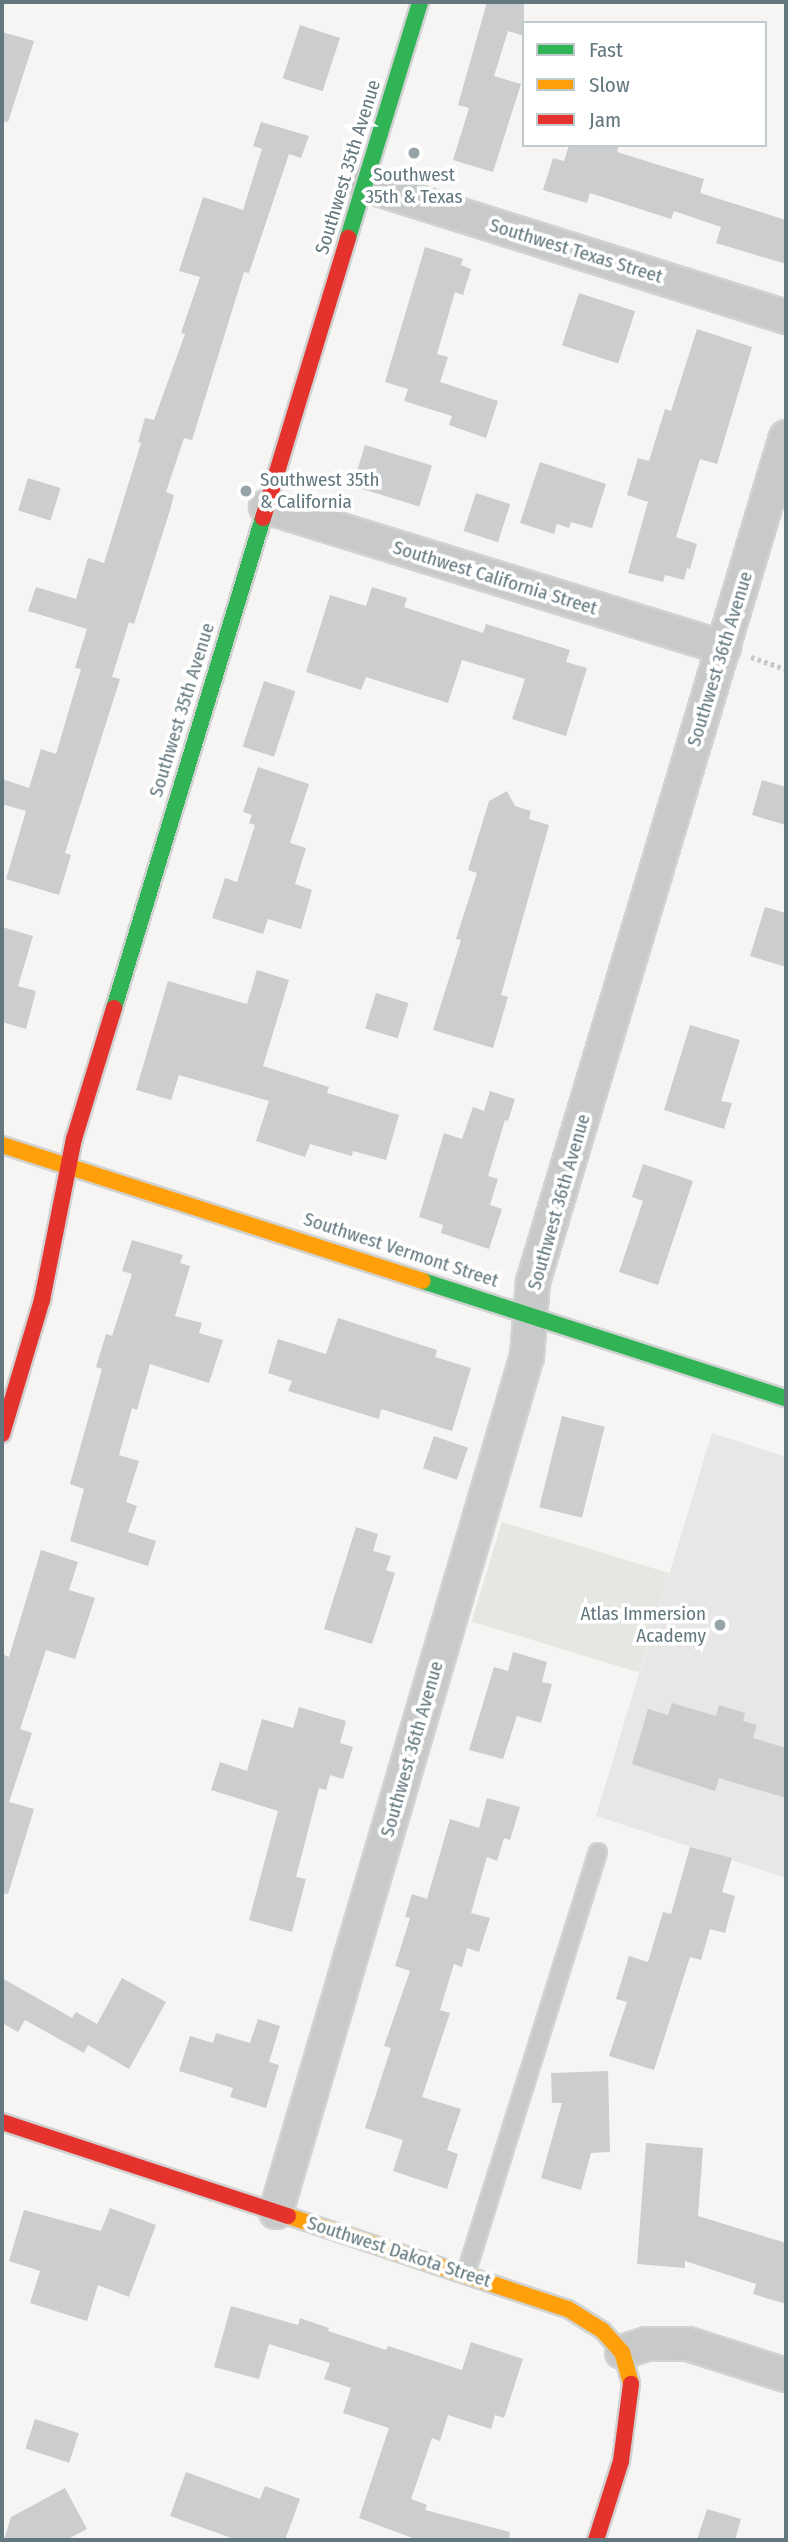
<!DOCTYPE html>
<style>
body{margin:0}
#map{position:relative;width:788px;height:2542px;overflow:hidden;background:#f6f5f4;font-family:"Fira Sans Condensed",sans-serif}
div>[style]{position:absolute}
.built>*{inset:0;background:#e6e7e6}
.green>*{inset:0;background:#e5e7e2;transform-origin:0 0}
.building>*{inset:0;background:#cccdce;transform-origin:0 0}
.path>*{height:4.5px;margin-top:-2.25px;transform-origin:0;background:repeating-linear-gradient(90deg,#c6c7c8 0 3.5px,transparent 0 7px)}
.roads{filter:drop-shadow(2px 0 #d1d2d2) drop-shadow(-2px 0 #d1d2d2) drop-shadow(0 2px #d1d2d2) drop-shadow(0 -2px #d1d2d2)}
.lane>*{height:16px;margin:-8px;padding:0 8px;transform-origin:8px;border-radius:8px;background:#c8caca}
.street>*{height:32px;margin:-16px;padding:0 16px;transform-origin:16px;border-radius:16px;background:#c8caca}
.fast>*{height:16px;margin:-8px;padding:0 8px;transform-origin:8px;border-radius:8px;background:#30b455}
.slow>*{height:16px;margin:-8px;padding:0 8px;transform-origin:8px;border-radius:8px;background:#ff9f0a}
.jam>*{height:16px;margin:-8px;padding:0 8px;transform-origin:8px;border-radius:8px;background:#e5322d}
.dots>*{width:19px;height:19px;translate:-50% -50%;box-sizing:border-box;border:4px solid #fff;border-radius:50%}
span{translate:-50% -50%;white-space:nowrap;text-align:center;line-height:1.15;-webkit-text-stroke:7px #fff;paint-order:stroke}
.street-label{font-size:19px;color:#62777e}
.poi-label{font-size:19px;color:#62777e}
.left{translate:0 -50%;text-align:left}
.right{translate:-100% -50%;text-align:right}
.frame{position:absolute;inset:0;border:4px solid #62777e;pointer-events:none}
.legend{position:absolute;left:522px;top:21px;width:245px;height:126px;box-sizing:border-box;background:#fff;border:2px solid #c0c9cb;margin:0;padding:9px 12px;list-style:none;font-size:21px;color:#62777e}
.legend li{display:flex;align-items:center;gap:14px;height:35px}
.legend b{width:35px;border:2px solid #c0c9cb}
</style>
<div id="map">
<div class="built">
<div style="clip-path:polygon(712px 1433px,786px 1457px,786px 1878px,596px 1816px)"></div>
</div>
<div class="green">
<div style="left:502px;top:1522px;width:175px;height:104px;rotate:17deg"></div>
</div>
<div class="building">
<div style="clip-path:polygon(487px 2px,524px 2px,524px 36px,508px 31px,494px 76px,521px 84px,493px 172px,453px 160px,469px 108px,458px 105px)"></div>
<div style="left:300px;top:25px;width:42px;height:56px;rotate:18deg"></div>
<div style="clip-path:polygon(2px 32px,34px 41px,8px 122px,2px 121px)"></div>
<div style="clip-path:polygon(261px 122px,309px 136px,301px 158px,289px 154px,249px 273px,244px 272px,192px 440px,184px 438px,166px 492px,174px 495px,170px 510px,134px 624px,129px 622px,112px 677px,120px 679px,65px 853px,71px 855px,59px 895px,6px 879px,26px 811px,2px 804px,2px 779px,29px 788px,41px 749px,56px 754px,81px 669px,75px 668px,87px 629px,28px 611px,36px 587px,76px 599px,88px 558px,104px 563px,141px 443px,138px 442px,145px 418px,154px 420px,185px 334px,181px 333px,200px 277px,179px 271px,203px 197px,243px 210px,262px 149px,253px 146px)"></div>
<div style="clip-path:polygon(569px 145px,619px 145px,617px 152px,704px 179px,700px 193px,786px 220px,786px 264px,716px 243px,721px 227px,674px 211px,671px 219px,590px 193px,587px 203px,543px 190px,553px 158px,564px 161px)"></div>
<div style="clip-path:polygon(425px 247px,463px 259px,461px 265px,471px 269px,463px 295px,455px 292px,437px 354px,448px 357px,440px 382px,498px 401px,486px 438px,449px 425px,452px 416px,404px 401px,408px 389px,385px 382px)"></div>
<div style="left:579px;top:293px;width:59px;height:55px;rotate:18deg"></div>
<div style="clip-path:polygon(697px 329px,752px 347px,717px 464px,700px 459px,676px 537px,697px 544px,690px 569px,687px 568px,684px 580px,665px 575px,663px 582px,628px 573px,648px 502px,627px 495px,638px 458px,649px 461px,665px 409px,671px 411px)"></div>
<div style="left:365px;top:445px;width:70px;height:43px;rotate:17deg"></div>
<div style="clip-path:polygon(540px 462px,606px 484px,592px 528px,571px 522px,569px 528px,557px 524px,554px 534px,520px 523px)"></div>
<div style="left:28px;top:478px;width:34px;height:34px;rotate:17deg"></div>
<div style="left:476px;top:493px;width:36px;height:40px;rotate:18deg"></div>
<div style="clip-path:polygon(372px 587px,407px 598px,404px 607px,483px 633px,486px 624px,570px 650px,566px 662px,587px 668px,566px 736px,512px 719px,525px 679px,462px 660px,448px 703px,366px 677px,361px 690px,306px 672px,330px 595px,366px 606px)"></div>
<div style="left:264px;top:681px;width:33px;height:69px;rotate:18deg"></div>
<div style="clip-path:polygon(258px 767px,309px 784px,290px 843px,306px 848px,295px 884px,312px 890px,301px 929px,268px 919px,263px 934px,212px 918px,225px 878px,237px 882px,255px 825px,249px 823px,252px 815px,243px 812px)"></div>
<div style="clip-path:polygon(762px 780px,786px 787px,786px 825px,752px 815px)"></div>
<div style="clip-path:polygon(507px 791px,515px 806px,531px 811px,529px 819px,549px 825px,501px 995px,508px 997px,493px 1048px,433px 1030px,461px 940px,456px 939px,477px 873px,468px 870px,489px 801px)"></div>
<div style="clip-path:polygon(765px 907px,786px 913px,786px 967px,750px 956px)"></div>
<div style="clip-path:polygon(2px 927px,33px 936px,18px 986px,36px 991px,26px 1029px,2px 1022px)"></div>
<div style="clip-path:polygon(257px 970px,289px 980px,263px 1066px,329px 1087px,327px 1093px,399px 1115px,386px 1160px,353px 1151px,352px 1156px,310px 1144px,305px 1157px,256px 1141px,269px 1101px,179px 1075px,171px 1100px,136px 1090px,168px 981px,247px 1004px)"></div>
<div style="left:376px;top:993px;width:34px;height:37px;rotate:17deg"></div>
<div style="clip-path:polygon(690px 1025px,740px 1040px,721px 1101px,732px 1103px,724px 1129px,664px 1110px)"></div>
<div style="clip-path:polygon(490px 1091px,515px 1099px,508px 1121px,505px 1120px,488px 1176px,498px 1179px,490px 1205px,502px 1209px,489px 1249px,441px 1233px,443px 1225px,419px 1217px,444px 1133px,462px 1139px,473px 1107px,484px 1111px)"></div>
<div style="clip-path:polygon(643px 1164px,693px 1181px,658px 1285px,619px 1272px,643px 1201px,632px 1197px)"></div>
<div style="clip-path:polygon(132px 1240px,183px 1255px,180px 1263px,190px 1266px,175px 1316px,202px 1323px,199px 1333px,223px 1340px,209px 1383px,150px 1364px,137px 1410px,132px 1408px,119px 1455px,139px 1461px,126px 1502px,137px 1506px,128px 1532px,156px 1541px,148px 1566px,70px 1541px,84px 1489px,70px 1484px,102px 1369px,96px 1367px,106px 1334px,112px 1336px,132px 1274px,122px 1271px)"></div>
<div style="clip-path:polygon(338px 1318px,437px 1350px,435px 1357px,471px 1368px,452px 1431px,381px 1409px,379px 1419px,288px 1391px,292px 1381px,268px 1373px,278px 1339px,326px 1354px)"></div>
<div style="left:562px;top:1416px;width:44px;height:94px;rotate:14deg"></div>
<div style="left:434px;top:1436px;width:36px;height:34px;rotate:19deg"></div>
<div style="clip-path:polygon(356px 1527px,378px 1534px,373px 1551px,391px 1556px,386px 1570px,395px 1573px,372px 1644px,324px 1629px)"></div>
<div style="clip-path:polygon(41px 1550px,78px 1562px,69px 1590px,95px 1598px,75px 1659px,46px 1650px,20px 1729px,32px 1733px,9px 1802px,34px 1809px,8px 1894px,2px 1893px,2px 1654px,9px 1657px)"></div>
<div style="clip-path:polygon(513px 1652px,547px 1662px,542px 1682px,552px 1684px,541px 1723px,517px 1716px,503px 1759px,469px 1750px,494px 1667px,508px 1671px)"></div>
<div style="clip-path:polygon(672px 1703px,716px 1716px,719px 1705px,745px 1713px,743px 1721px,757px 1725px,753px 1738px,786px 1748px,786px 1798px,719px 1778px,715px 1791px,632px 1764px,648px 1709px,668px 1715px)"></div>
<div style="clip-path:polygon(299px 1707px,346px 1721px,340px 1743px,353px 1747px,343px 1779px,330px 1775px,326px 1790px,319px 1788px,296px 1877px,306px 1879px,292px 1932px,249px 1920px,278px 1811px,211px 1790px,220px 1762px,247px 1771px,262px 1719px,293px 1728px)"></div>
<div style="clip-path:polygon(487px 1798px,520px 1807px,510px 1840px,504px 1838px,497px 1861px,487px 1857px,471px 1913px,490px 1918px,479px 1952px,467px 1948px,462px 1967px,454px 1964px,440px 2010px,450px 2013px,422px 2097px,461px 2109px,447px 2150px,458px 2154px,447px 2189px,393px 2171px,403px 2140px,365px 2128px,391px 2048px,384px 2046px,410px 1971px,395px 1966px,410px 1918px,405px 1917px,412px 1894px,427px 1899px,450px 1819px,479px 1828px)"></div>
<div style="clip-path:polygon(690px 1847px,732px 1858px,722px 1892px,735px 1896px,725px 1933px,710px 1929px,701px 1960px,690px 1957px,654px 2070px,609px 2056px,627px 2002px,616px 1999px,629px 1956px,648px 1962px,663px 1912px,671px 1914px)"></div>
<div style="clip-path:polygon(2px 1978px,72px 2018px,76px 2012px,97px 2024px,122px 1978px,166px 2002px,129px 2069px,88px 2045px,84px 2053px,25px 2020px,18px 2032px,2px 2023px)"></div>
<div style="clip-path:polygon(258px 2019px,280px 2026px,269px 2062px,279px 2065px,266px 2108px,230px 2097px,233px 2088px,179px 2071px,190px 2036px,213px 2043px,216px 2033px,250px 2043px)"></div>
<div style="clip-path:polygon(608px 2071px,610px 2152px,591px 2153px,581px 2190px,541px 2178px,562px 2103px,552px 2103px,551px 2073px)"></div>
<div style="clip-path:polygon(646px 2143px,703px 2148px,698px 2216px,786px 2243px,786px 2304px,753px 2294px,756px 2284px,685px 2261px,685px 2268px,637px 2264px)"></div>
<div style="clip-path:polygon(110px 2208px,156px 2225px,129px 2297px,98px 2285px,87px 2321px,30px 2303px,40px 2271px,9px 2261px,24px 2210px,101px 2231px)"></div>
<div style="clip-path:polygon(231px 2306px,298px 2325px,300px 2318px,329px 2328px,328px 2331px,386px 2350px,388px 2346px,462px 2370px,471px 2342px,523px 2359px,504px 2418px,495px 2415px,491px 2429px,448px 2415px,440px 2441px,432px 2438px,411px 2499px,427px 2505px,425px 2510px,510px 2532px,509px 2540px,418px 2540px,359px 2518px,389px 2428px,343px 2413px,351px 2388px,324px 2379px,330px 2363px,269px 2344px,259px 2379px,214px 2367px)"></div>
<div style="left:35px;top:2419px;width:46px;height:31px;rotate:18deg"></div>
<div style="clip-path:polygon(186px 2472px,260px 2499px,265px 2486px,300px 2499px,285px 2540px,237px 2540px,170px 2516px)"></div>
<div style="clip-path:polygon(65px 2488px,87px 2529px,66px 2540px,4px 2540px,11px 2517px)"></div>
<div style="clip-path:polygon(707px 2509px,741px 2519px,735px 2540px,697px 2540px)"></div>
</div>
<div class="path">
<div style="left:751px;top:657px;width:37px;rotate:19deg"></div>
</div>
<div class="roads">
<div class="lane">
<div style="left:466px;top:2273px;width:441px;rotate:-72.6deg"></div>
</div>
<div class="street">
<div style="left:365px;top:185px;width:441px;rotate:17.4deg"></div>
<div style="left:266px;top:507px;width:479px;rotate:17.1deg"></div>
<div style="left:276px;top:2212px;width:892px;rotate:-73.66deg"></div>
<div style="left:527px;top:1356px;width:74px;rotate:-85.4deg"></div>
<div style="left:533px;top:1282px;width:882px;rotate:-73.33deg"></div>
<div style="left:622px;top:2352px;width:26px;rotate:-18deg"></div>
<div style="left:647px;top:2344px;width:41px"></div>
<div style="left:688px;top:2344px;width:103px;rotate:17.6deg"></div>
</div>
<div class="fast">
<div style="left:348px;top:238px;width:247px;rotate:-73deg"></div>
<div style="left:114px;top:1008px;width:512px;rotate:-73.09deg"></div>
<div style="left:423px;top:1281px;width:381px;rotate:17.9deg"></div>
</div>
<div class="slow">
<div style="left:2px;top:1145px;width:442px;rotate:17.9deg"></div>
<div style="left:288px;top:2216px;width:295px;rotate:18.4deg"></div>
<div style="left:568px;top:2309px;width:40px;rotate:32deg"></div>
<div style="left:602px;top:2330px;width:30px;rotate:48deg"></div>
<div style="left:622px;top:2352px;width:33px;rotate:74deg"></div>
</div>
<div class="jam">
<div style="left:263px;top:518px;width:293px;rotate:-73.1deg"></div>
<div style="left:2px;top:1434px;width:140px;rotate:-73.4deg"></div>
<div style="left:42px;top:1300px;width:164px;rotate:-78.8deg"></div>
<div style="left:74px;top:1139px;width:137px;rotate:-73deg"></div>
<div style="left:2px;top:2122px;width:301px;rotate:18.2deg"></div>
<div style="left:596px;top:2540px;width:83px;rotate:-72.4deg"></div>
<div style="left:621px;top:2461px;width:78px;rotate:-82.6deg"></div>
</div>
</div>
<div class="dots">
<div style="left:414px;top:153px;background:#96a3a7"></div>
<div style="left:246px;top:491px;background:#96a3a7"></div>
<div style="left:720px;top:1625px;background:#96a3a7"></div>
</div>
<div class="street-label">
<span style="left:348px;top:167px;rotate:-73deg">Southwest 35th Avenue</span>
<span style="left:576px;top:251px;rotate:17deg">Southwest Texas Street</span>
<span style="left:495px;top:578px;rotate:17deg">Southwest California Street</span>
<span style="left:720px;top:659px;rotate:-73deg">Southwest 36th Avenue</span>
<span style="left:182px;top:710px;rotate:-73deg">Southwest 35th Avenue</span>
<span style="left:559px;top:1202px;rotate:-74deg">Southwest 36th Avenue</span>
<span style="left:401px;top:1250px;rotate:18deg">Southwest Vermont Street</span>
<span style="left:412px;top:1749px;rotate:-74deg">Southwest 36th Avenue</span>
<span style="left:399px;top:2252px;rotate:18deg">Southwest Dakota Street</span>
</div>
<div class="poi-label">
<span style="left:414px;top:186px">Southwest<br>35th &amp; Texas</span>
<span class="left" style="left:260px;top:491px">Southwest 35th<br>&amp; California</span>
<span class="right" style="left:706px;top:1625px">Atlas Immersion<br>Academy</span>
</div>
<div class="frame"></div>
<ul class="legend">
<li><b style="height:9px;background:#30b455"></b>Fast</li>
<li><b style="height:9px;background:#ff9f0a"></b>Slow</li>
<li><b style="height:9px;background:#e5322d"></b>Jam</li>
</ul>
</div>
